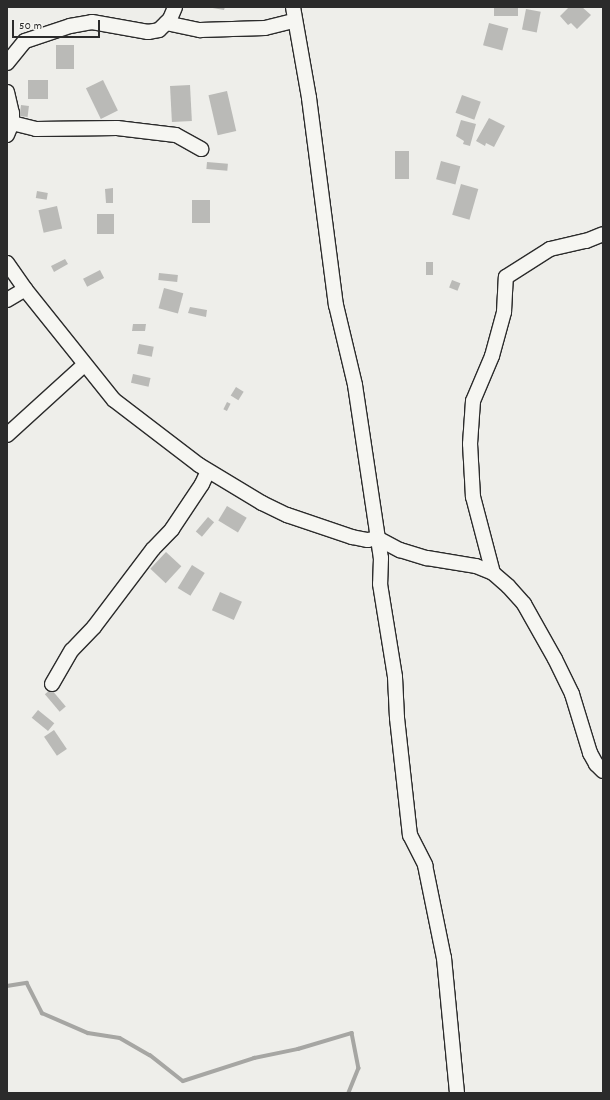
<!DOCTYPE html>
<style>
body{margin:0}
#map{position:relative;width:610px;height:1100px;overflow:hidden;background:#eeeeea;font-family:Dekko,sans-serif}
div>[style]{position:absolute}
.stream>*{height:3.5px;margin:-1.75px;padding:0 1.75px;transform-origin:1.75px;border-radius:1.75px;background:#a6a6a3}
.building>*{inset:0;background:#babab7;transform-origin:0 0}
.roads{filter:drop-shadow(1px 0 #2b2b2b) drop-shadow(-1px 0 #2b2b2b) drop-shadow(0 1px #2b2b2b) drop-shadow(0 -1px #2b2b2b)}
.minor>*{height:14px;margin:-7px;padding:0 7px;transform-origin:7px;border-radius:7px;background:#f6f6f2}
span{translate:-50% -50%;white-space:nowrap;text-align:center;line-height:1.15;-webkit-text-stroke:3px #f6f6f2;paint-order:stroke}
.frame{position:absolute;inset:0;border:8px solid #2b2b2b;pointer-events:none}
.scale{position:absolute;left:12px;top:20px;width:88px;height:18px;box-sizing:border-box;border:2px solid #2b2b2b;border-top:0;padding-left:5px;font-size:12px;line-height:14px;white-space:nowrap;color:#2b2b2b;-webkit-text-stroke:3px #f6f6f2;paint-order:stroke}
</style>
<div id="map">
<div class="stream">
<div style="left:7px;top:986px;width:20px;rotate:-9deg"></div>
<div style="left:27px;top:983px;width:34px;rotate:63deg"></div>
<div style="left:42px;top:1013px;width:50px;rotate:23.5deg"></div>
<div style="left:88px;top:1033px;width:32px;rotate:9deg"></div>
<div style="left:120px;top:1038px;width:34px;rotate:30deg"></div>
<div style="left:150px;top:1055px;width:42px;rotate:38.2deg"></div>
<div style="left:183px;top:1081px;width:75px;rotate:-17.9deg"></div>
<div style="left:254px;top:1058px;width:45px;rotate:-11.6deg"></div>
<div style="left:298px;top:1049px;width:56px;rotate:-16.5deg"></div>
<div style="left:352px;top:1033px;width:36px;rotate:79deg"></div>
<div style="left:359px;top:1068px;width:27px;rotate:112deg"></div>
</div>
<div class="building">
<div style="clip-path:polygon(207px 7px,225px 7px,224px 10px)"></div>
<div style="left:494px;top:7px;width:24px;height:9px"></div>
<div style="clip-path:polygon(569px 7px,582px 7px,591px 15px,577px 29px,571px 23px,568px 25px,560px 16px)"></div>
<div style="left:526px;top:9px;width:15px;height:21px;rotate:11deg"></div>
<div style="left:489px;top:23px;width:20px;height:23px;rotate:15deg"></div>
<div style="left:56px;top:45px;width:18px;height:24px"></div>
<div style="left:28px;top:80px;width:20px;height:19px"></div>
<div style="left:103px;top:80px;width:34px;height:19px;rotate:64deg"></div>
<div style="left:190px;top:85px;width:36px;height:20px;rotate:87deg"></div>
<div style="left:227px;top:91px;width:41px;height:19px;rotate:77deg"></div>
<div style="left:462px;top:95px;width:20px;height:19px;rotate:20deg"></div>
<div style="left:21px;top:105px;width:8px;height:11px;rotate:7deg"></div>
<div style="clip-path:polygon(489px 118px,505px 126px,494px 147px,486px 143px,485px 146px,476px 141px)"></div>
<div style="clip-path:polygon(461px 120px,476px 124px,470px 146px,463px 144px,464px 141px,456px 136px)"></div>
<div style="left:395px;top:151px;width:14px;height:28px"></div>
<div style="left:441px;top:161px;width:20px;height:19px;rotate:15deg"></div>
<div style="left:207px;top:162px;width:21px;height:7px;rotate:5deg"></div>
<div style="left:461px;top:184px;width:18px;height:32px;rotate:16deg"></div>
<div style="clip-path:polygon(113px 188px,113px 203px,106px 203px,105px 189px)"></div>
<div style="left:37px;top:191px;width:11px;height:7px;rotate:10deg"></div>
<div style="left:192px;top:200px;width:18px;height:23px"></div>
<div style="left:57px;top:206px;width:23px;height:19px;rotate:77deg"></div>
<div style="left:97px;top:214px;width:17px;height:20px"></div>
<div style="clip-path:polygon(65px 259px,68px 264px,54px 272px,51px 266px)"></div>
<div style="left:426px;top:262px;width:7px;height:13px"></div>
<div style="left:100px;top:270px;width:9px;height:19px;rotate:63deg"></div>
<div style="left:159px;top:273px;width:19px;height:7px;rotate:6deg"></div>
<div style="left:452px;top:280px;width:9px;height:8px;rotate:21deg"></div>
<div style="left:164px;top:288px;width:20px;height:21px;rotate:15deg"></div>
<div style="clip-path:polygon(190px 307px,207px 310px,206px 317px,188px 313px)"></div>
<div style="clip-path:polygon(133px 324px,146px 324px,145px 331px,132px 331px)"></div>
<div style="left:139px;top:344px;width:15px;height:10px;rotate:11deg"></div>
<div style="left:133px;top:374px;width:18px;height:9px;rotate:13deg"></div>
<div style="left:236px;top:387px;width:9px;height:10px;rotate:32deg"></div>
<div style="left:227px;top:402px;width:4px;height:8px;rotate:27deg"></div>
<div style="left:227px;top:506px;width:23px;height:17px;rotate:31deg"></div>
<div style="left:208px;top:517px;width:8px;height:19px;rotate:40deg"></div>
<div style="left:166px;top:552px;width:21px;height:23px;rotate:43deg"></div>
<div style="left:192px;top:565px;width:15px;height:27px;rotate:32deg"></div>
<div style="left:220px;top:592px;width:24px;height:20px;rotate:24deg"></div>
<div style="left:51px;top:689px;width:23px;height:8px;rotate:50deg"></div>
<div style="left:38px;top:710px;width:21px;height:10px;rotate:39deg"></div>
<div style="left:54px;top:730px;width:23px;height:12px;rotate:56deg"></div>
</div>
<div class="roads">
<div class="minor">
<div style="left:293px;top:7px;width:92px;rotate:80deg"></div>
<div style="left:309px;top:98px;width:209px;rotate:82.6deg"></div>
<div style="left:336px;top:305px;width:82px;rotate:76.6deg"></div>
<div style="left:355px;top:385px;width:175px;rotate:81.5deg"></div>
<div style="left:381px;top:558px;width:26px;rotate:92deg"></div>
<div style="left:380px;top:584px;width:94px;rotate:80.8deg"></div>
<div style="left:395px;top:677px;width:41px;rotate:87.2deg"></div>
<div style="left:397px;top:718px;width:118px;rotate:83.7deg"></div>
<div style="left:410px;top:835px;width:34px;rotate:63deg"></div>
<div style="left:425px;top:865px;width:95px;rotate:78.5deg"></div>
<div style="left:444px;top:958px;width:136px;rotate:84.5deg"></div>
<div style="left:166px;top:23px;width:35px;rotate:12deg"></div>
<div style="left:200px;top:30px;width:65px;rotate:-1.8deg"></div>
<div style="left:265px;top:28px;width:30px;rotate:-14deg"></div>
<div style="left:7px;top:63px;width:28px;rotate:-51deg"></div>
<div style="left:25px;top:41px;width:47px;rotate:-18.4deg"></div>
<div style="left:70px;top:26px;width:22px;rotate:-10deg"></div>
<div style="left:92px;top:22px;width:57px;rotate:10.1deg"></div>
<div style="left:148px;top:32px;width:11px;rotate:-10deg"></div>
<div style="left:159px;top:30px;width:16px;rotate:-45deg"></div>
<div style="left:170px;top:19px;width:13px;rotate:-67deg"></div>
<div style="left:7px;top:92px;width:22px;rotate:77deg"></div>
<div style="left:12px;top:113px;width:10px;rotate:90deg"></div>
<div style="left:12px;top:123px;width:13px;rotate:113deg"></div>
<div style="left:12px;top:123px;width:25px;rotate:14deg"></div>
<div style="left:36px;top:129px;width:81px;rotate:-0.7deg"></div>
<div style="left:117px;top:128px;width:59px;rotate:6.8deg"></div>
<div style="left:176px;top:135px;width:29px;rotate:29deg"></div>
<div style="left:7px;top:263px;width:32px;rotate:55deg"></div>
<div style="left:25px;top:289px;width:142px;rotate:51.3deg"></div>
<div style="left:114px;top:400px;width:107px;rotate:37.4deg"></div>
<div style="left:199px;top:465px;width:74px;rotate:31.1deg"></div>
<div style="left:262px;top:503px;width:28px;rotate:26deg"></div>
<div style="left:287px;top:515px;width:69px;rotate:18.7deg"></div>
<div style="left:352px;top:537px;width:16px;rotate:11deg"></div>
<div style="left:368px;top:540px;width:9px;rotate:-13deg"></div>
<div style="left:377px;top:538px;width:26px;rotate:28deg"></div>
<div style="left:400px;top:550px;width:28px;rotate:17deg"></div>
<div style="left:427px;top:558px;width:50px;rotate:9.3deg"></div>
<div style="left:476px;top:566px;width:18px;rotate:22deg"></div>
<div style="left:493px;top:573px;width:20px;rotate:41deg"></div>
<div style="left:508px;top:586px;width:24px;rotate:48deg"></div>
<div style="left:524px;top:604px;width:63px;rotate:60.6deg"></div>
<div style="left:555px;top:659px;width:39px;rotate:64deg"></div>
<div style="left:572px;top:694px;width:62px;rotate:73deg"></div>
<div style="left:590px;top:753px;width:13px;rotate:61deg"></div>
<div style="left:596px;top:764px;width:10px;rotate:45deg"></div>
<div style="left:7px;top:300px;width:21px;rotate:-31deg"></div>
<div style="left:7px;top:435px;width:105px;rotate:-42.3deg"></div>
<div style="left:493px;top:573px;width:79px;rotate:-104.7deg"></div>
<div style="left:473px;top:497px;width:53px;rotate:-93.2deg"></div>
<div style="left:470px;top:444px;width:43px;rotate:-86deg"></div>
<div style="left:473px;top:401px;width:49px;rotate:-67.1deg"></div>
<div style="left:492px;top:356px;width:46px;rotate:-74.7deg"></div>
<div style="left:504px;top:312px;width:35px;rotate:-87deg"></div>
<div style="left:506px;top:277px;width:52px;rotate:-32.5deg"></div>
<div style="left:550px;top:249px;width:37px;rotate:-13deg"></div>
<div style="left:586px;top:241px;width:18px;rotate:-22deg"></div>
<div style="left:52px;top:684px;width:39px;rotate:-60deg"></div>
<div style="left:72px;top:650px;width:32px;rotate:-46deg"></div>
<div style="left:94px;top:627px;width:98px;rotate:-52.9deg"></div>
<div style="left:153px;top:549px;width:28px;rotate:-46deg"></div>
<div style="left:172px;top:529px;width:54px;rotate:-56.3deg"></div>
<div style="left:202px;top:484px;width:14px;rotate:-65deg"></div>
</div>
</div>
<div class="frame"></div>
<div class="scale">50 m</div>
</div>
